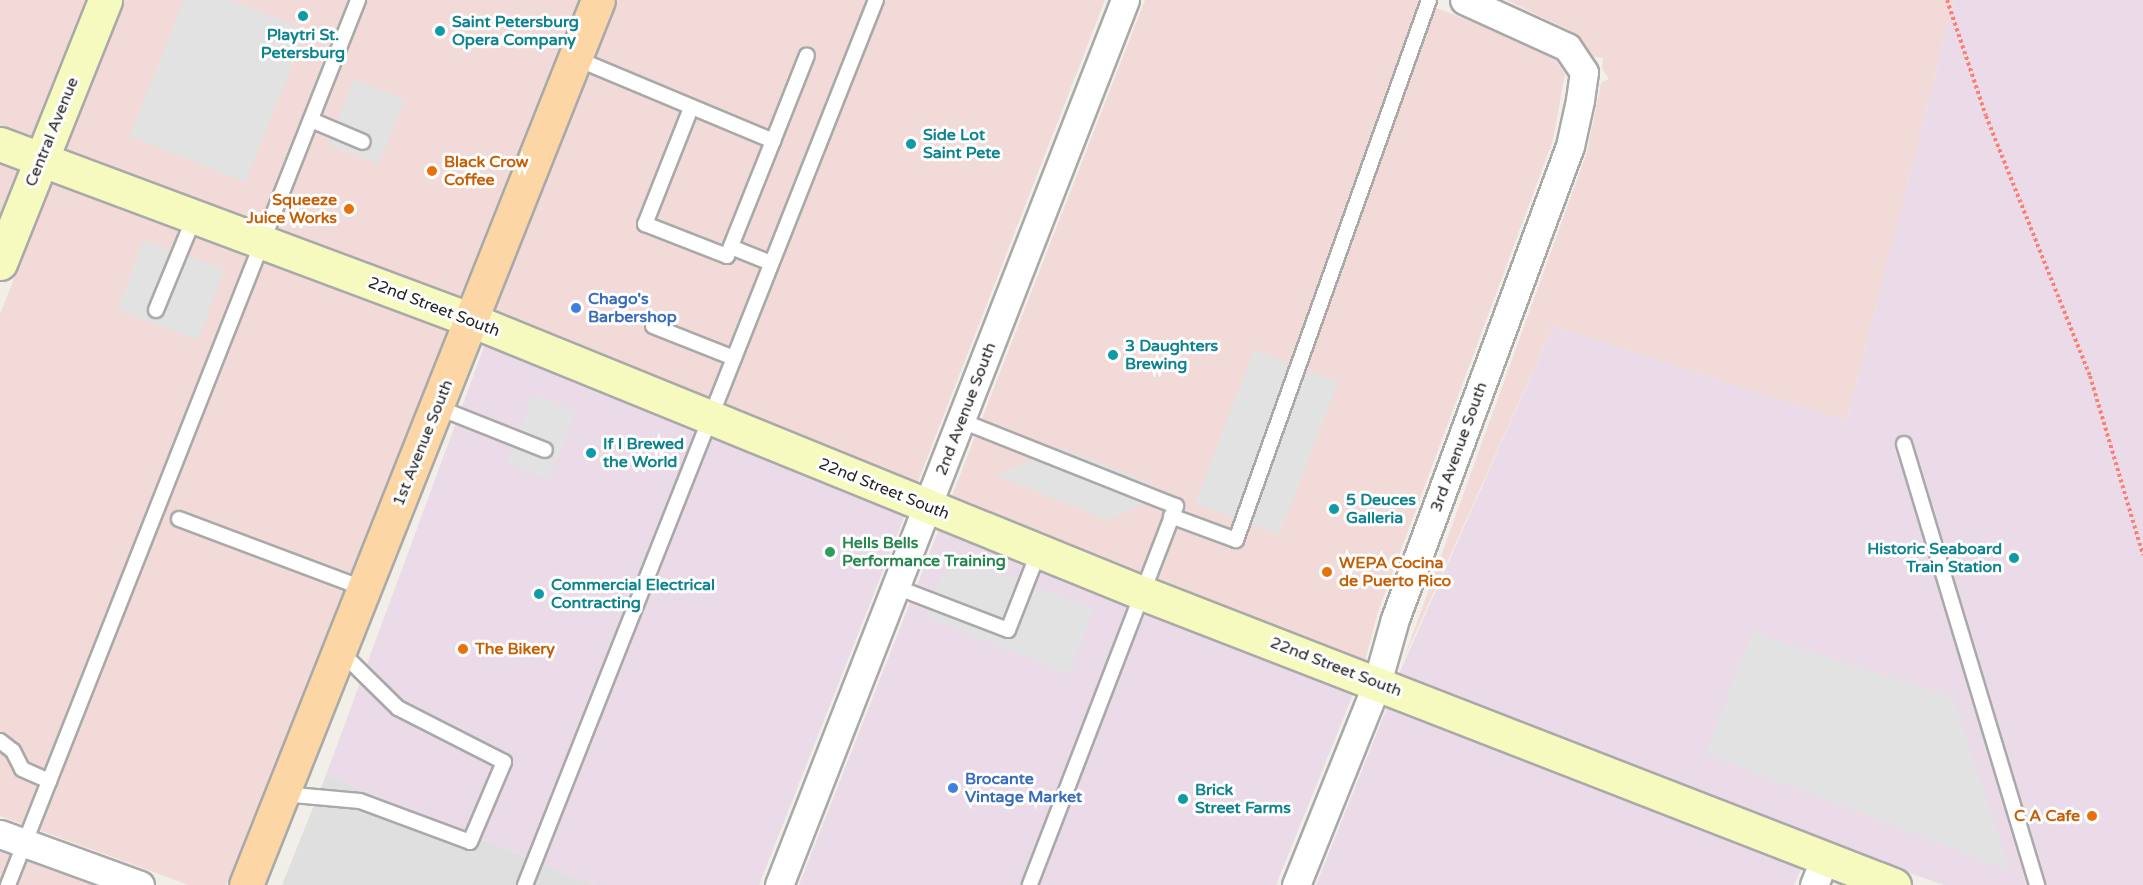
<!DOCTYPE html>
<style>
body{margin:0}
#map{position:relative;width:2143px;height:885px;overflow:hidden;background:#f2efe9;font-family:"Varela Round",sans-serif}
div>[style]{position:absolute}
.residential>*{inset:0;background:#e0dfdf}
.commercial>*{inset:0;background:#f2dad9}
.industrial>*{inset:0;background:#ebdbe8}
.parking>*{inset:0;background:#e2e2e2;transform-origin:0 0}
.path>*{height:4px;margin-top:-2px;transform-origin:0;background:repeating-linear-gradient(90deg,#fa8072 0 3px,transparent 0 6px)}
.roads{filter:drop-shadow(2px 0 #a9a9a9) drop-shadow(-2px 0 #a9a9a9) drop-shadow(0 2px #a9a9a9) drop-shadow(0 -2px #a9a9a9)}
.lane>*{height:14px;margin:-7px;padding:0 7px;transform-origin:7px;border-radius:7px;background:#fff}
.street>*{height:27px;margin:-13.5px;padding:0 13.5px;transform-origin:13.5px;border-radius:13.5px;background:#fff}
.secondary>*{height:33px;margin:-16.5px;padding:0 16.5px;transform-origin:16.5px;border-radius:16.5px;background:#f7fabf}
.primary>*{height:33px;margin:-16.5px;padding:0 16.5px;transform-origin:16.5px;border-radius:16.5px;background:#fcd6a4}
.dots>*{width:16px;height:16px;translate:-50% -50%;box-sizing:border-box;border:3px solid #fff;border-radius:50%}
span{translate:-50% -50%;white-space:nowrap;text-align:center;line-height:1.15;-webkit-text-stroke:6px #fff;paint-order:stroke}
.culture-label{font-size:16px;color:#0d838f;font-weight:700}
.left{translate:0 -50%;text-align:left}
.right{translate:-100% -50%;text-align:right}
.street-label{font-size:16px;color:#222}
.food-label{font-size:16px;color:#c56008;font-weight:700}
.shop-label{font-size:16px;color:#366cbe;font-weight:700}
.leisure-label{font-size:16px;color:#27864d;font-weight:700}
</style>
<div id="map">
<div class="residential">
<div style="clip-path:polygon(326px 775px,594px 885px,282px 885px)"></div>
</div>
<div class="commercial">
<div style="clip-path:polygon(0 0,85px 0,30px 138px,0 126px)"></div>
<div style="clip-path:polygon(125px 0,578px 0,459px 299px,64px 152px)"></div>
<div style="clip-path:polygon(618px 0,1105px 0,917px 484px,494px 312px)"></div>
<div style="clip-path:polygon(1145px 0,1416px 0,1516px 39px,1555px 59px,1565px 74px,1553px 140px,1378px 612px,1365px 661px,951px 498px)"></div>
<div style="clip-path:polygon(1506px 0,1954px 0,1847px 421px,1553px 326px,1403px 661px,1587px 152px,1601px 83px,1609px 79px,1602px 69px,1603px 58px,1594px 57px,1575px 33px)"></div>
<div style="clip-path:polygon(0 162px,18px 169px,0 213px)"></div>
<div style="clip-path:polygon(52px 183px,447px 330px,226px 885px,189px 885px,0 816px,0 314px)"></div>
<div style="clip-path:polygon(0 851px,92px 885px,0 885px)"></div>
</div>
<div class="industrial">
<div style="clip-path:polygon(1954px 0,2143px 0,2143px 885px,1944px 885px,1830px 845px,1399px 674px,1553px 326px,1847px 421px)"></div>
<div style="clip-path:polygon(485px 344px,905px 515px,759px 885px,594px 885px,326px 775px)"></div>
<div style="clip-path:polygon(939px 529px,1354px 692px,1276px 885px,799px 885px)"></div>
<div style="clip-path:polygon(1388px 705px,1801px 869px,1794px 885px,1316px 885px)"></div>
</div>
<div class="parking">
<div style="clip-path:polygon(184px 0,231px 0,306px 30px,245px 182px,130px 136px)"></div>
<div style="left:354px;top:79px;width:55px;height:70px;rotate:22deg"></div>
<div style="left:143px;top:240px;width:86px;height:75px;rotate:20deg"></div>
<div style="left:1254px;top:350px;width:90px;height:164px;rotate:21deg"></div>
<div style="left:534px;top:394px;width:46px;height:74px;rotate:22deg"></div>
<div style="clip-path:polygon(1062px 448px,1153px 484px,1144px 505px,1107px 520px,995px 475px)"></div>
<div style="clip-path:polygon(952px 555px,1093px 609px,1069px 674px,927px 617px,930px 601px)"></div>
<div style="clip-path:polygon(1752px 632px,1954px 698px,2009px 870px,1706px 754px)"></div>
</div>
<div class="path">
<div style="left:1947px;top:0;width:122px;rotate:71.4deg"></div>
<div style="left:1986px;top:116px;width:280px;rotate:68.2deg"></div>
<div style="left:2090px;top:376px;width:187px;rotate:73.5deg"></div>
</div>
<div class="roads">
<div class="lane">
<div style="left:575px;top:58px;width:215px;rotate:22.7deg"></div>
<div style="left:773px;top:141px;width:92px;rotate:-68.4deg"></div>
<div style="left:691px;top:108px;width:125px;rotate:111.6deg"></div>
<div style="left:645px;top:224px;width:88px;rotate:21.3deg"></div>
<div style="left:727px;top:256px;width:124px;rotate:-68.2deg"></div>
<div style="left:311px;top:120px;width:56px;rotate:22.9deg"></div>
<div style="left:731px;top:247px;width:43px;rotate:21.8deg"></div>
<div style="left:156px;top:310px;width:100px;rotate:-67.6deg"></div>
<div style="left:653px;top:326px;width:87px;rotate:21.6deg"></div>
<div style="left:437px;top:407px;width:116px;rotate:21.7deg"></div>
<div style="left:962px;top:421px;width:230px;rotate:21.7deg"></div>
<div style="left:1176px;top:506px;width:406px;rotate:111.1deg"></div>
<div style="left:1904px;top:444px;width:461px;rotate:73.2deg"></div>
<div style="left:1171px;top:516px;width:69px;rotate:20.3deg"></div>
<div style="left:1236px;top:540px;width:573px;rotate:-70.33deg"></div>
<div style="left:179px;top:519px;width:199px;rotate:20.6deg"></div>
<div style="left:896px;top:587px;width:120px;rotate:21deg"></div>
<div style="left:1008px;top:630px;width:85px;rotate:-68.6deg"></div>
<div style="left:0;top:741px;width:16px;rotate:38deg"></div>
<div style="left:13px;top:751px;width:20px;rotate:63deg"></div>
<div style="left:22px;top:769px;width:30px;rotate:24deg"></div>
<div style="left:283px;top:794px;width:77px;rotate:5.2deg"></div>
<div style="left:360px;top:801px;width:117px;rotate:20.4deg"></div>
<div style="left:470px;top:842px;width:87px;rotate:-67deg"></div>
<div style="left:504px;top:762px;width:119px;rotate:-153deg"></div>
<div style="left:398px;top:708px;width:81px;rotate:-135.5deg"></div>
<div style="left:8px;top:885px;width:952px;rotate:-68.42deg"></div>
<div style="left:525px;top:885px;width:952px;rotate:-68.37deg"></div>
</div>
<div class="street">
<div style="left:0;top:834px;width:149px;rotate:20deg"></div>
<div style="left:779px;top:885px;width:950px;rotate:-68.65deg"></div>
<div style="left:1296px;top:885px;width:218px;rotate:-68.1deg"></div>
<div style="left:1377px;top:683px;width:66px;rotate:-74.3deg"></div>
<div style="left:1395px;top:619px;width:504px;rotate:-69.7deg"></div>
<div style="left:1570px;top:146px;width:47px;rotate:-77.7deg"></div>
<div style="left:1580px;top:100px;width:28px;rotate:-82deg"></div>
<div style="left:1584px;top:72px;width:30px;rotate:-124deg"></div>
<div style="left:1567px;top:47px;width:113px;rotate:-155.5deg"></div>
<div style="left:1814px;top:885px;width:27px;rotate:-68deg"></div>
</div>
<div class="secondary">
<div style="left:0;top:144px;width:503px;rotate:20.49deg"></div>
<div style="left:471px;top:320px;width:722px;rotate:22.13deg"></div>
<div style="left:1140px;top:592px;width:809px;rotate:21.24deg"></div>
<div style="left:0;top:263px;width:283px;rotate:-68.2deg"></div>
</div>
<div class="primary">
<div style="left:246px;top:885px;width:952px;rotate:-68.31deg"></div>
</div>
</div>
<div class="dots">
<div style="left:303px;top:16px;background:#0f9aa8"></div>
<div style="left:440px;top:31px;background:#0f9aa8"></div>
<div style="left:911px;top:144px;background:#0f9aa8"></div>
<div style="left:432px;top:171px;background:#e8710a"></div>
<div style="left:349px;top:209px;background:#e8710a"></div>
<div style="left:576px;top:308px;background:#3f7fe0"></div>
<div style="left:1113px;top:355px;background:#0f9aa8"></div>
<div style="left:591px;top:453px;background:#0f9aa8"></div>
<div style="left:1334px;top:509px;background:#0f9aa8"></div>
<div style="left:830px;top:552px;background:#2e9e5b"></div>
<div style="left:2014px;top:558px;background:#0f9aa8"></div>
<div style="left:1327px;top:572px;background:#e8710a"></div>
<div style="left:539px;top:594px;background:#0f9aa8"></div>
<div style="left:463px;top:649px;background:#e8710a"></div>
<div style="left:953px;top:788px;background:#3f7fe0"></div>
<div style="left:1183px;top:799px;background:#0f9aa8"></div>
<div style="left:2092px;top:816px;background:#e8710a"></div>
</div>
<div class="culture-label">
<span class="left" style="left:452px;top:31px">Saint Petersburg<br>Opera Company</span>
<span style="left:303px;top:44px">Playtri St.<br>Petersburg</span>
<span class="left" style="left:923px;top:144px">Side Lot<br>Saint Pete</span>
<span class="left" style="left:1125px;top:355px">3 Daughters<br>Brewing</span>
<span class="left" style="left:603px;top:453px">If I Brewed<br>the World</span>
<span class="left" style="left:1346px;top:509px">5 Deuces<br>Galleria</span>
<span class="right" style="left:2002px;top:558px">Historic Seaboard<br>Train Station</span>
<span class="left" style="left:551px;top:594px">Commercial Electrical<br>Contracting</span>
<span class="left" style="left:1195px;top:799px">Brick<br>Street Farms</span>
</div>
<div class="street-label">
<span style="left:52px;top:132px;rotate:-68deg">Central Avenue</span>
<span style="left:434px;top:307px;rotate:21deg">22nd Street South</span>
<span style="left:966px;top:409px;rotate:-69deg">2nd Avenue South</span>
<span style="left:423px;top:443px;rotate:-68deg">1st Avenue South</span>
<span style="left:1459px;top:447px;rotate:-70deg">3rd Avenue South</span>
<span style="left:884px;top:489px;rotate:22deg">22nd Street South</span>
<span style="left:1336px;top:667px;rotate:21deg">22nd Street South</span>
</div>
<div class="food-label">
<span class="left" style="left:444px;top:171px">Black Crow<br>Coffee</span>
<span class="right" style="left:337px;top:209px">Squeeze<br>Juice Works</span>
<span class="left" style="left:1339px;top:572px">WEPA Cocina<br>de Puerto Rico</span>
<span class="left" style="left:475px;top:649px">The Bikery</span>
<span class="right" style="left:2080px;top:816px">C A Cafe</span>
</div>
<div class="shop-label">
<span class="left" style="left:588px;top:308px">Chago's<br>Barbershop</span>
<span class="left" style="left:965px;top:788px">Brocante<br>Vintage Market</span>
</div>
<div class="leisure-label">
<span class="left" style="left:842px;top:552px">Hells Bells<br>Performance Training</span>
</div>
</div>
